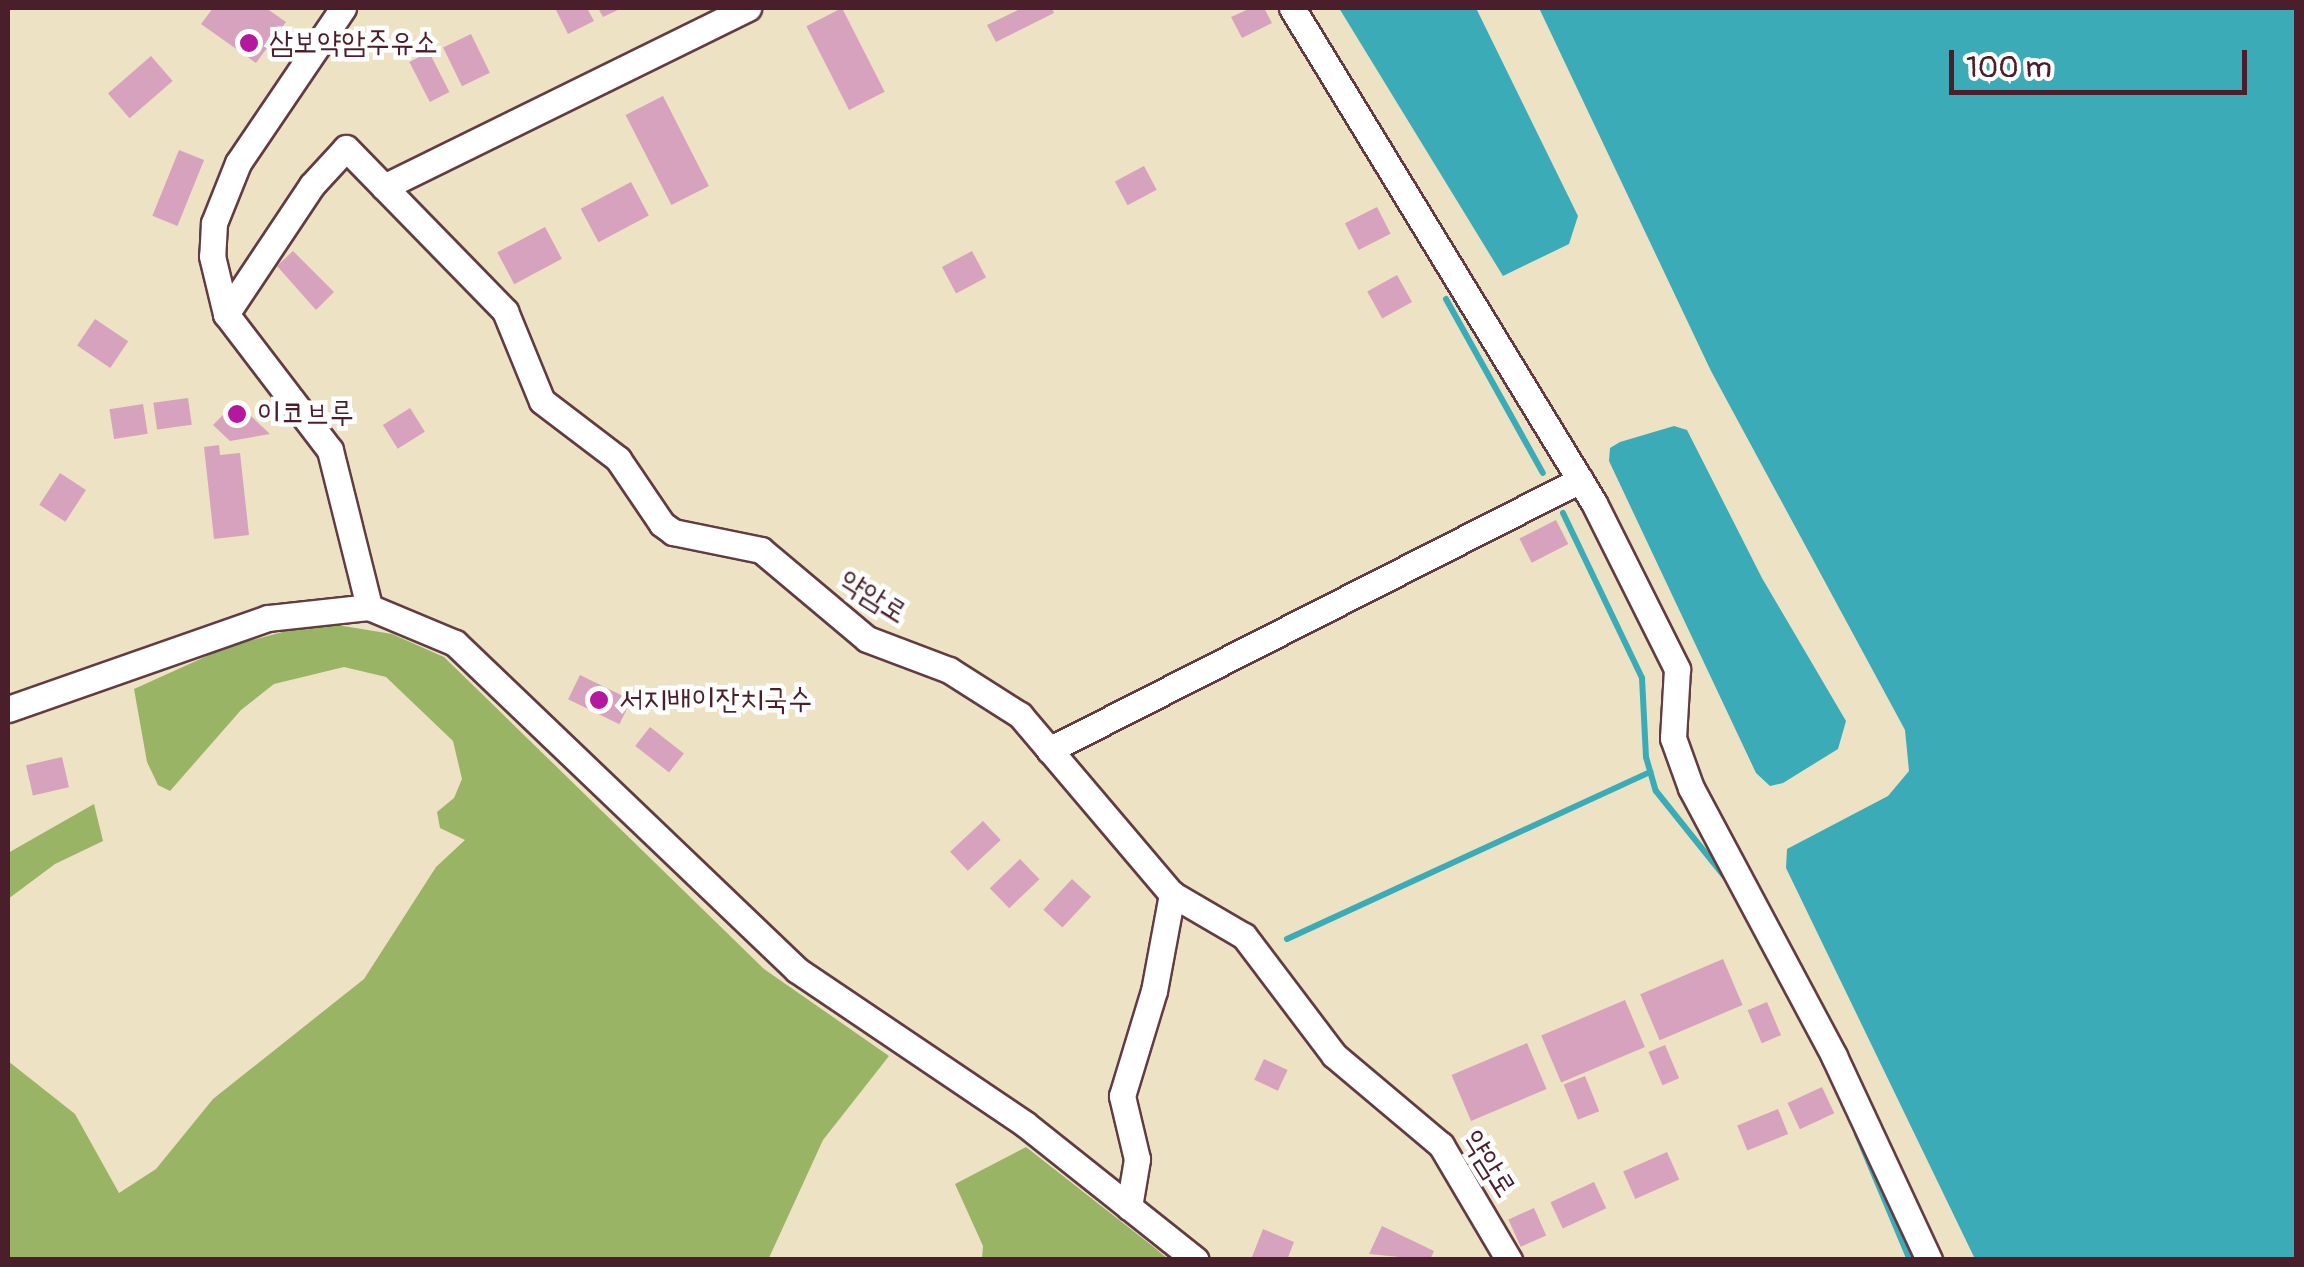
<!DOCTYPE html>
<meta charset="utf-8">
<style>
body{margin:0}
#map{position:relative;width:2304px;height:1267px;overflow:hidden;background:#ede2c4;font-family:Pangolin,"Poor Story",sans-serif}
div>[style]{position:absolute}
.forest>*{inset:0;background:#9ab466}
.water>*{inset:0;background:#3bacb7}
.stream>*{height:6px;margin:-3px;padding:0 3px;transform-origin:3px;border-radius:3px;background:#3bacb7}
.building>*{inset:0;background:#d7a2be;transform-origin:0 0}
.roads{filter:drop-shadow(2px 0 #623c42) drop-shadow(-2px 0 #623c42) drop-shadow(0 2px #623c42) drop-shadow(0 -2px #623c42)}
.minor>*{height:25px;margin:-12.5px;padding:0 12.5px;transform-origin:12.5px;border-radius:12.5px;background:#fff}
.dots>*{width:28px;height:28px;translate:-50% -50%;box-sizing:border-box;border:5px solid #fff;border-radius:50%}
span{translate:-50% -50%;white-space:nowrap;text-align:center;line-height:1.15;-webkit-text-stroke:9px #fff;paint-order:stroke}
.poi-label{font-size:30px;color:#4a1f2b}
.left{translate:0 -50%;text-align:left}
.street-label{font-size:30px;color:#4a1f2b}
.frame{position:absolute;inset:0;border:10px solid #4a1f2b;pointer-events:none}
.scale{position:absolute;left:1949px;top:50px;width:298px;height:45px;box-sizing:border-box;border:5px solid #4a1f2b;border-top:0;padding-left:12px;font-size:30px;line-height:35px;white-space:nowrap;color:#4a1f2b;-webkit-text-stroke:8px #fff;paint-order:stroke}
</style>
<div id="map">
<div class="forest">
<div style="clip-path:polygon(319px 622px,392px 634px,444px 657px,764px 969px,889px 1056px,823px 1140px,768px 1260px,8px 1259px,8px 1061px,75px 1114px,119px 1193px,156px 1169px,213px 1099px,364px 979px,436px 867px,465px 840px,440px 828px,437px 812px,454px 798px,462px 779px,453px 741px,386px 677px,344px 667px,274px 684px,241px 710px,170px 791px,158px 785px,147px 762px,134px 689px,227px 647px)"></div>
<div style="clip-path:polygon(94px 804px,103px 841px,55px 864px,8px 899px,8px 853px)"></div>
<div style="clip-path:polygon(1026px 1147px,1155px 1248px,1168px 1259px,982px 1259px,983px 1246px,955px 1184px)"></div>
</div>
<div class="water">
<div style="clip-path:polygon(1339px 8px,1476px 8px,1578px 216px,1569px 244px,1503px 276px)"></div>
<div style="clip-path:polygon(1539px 8px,2296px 8px,2296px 1259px,1975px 1259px,1786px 868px,1787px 849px,1888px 796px,1909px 771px,1905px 730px,1711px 371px)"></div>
<div style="clip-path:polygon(1674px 426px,1687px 430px,1762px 578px,1846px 721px,1838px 749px,1783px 783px,1770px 786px,1756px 773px,1609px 461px,1610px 448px,1620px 442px)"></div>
</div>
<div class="stream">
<div style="left:1446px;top:299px;width:199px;rotate:60.9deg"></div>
<div style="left:1563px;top:513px;width:183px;rotate:64.4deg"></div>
<div style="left:1642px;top:678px;width:79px;rotate:87.1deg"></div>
<div style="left:1646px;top:757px;width:35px;rotate:74deg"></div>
<div style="left:1656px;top:791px;width:110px;rotate:51.3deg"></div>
<div style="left:1287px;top:939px;width:400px;rotate:-24.7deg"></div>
<div style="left:1857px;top:1134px;width:137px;rotate:67.2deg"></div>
</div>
<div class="building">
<div style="clip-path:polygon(213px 8px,266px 8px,286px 22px,256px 63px,201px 24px)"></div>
<div style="clip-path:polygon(555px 8px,587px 8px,594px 21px,568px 34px)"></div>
<div style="clip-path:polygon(598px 8px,622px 8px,603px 17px)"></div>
<div style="left:842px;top:8px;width:94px;height:40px;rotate:63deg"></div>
<div style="clip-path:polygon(1022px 8px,1052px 8px,1054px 13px,996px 42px,987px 25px)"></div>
<div style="clip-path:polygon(1251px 8px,1264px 8px,1272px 23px,1242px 38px,1231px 17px)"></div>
<div style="left:471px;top:34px;width:43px;height:31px;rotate:64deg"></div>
<div style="left:429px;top:52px;width:45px;height:22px;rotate:63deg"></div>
<div style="left:151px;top:56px;width:33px;height:57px;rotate:49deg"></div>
<div style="left:663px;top:96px;width:101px;height:42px;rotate:63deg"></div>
<div style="left:179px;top:150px;width:27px;height:71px;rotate:22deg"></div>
<div style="left:1144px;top:166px;width:27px;height:33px;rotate:62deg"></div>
<div style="left:631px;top:182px;width:38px;height:57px;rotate:62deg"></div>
<div style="left:1377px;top:207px;width:30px;height:36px;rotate:63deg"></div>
<div style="left:545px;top:227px;width:36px;height:54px;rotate:62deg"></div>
<div style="clip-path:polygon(293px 251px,334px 292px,316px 310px,277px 266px)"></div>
<div style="left:972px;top:251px;width:30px;height:34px;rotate:62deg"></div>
<div style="left:1397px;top:275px;width:31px;height:34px;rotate:61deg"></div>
<div style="left:95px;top:319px;width:40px;height:32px;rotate:34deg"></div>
<div style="left:188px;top:398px;width:27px;height:35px;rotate:82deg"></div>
<div style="clip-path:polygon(236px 402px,270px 434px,230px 441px,213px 425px)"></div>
<div style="left:143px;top:404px;width:30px;height:34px;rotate:81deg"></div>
<div style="left:410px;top:408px;width:28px;height:32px;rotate:58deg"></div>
<div style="clip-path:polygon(219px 445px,220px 455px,240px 453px,249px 535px,214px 539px,204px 447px)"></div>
<div style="left:60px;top:473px;width:31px;height:38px;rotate:33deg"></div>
<div style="left:1556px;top:520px;width:27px;height:41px;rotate:63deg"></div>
<div style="left:580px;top:675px;width:57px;height:27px;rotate:26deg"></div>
<div style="left:650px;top:727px;width:43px;height:24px;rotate:38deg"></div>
<div style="left:62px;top:757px;width:31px;height:37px;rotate:77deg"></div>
<div style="left:983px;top:821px;width:26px;height:45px;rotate:47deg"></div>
<div style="left:1020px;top:859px;width:28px;height:42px;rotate:46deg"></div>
<div style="left:1072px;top:879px;width:26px;height:42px;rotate:43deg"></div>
<div style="left:1723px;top:959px;width:50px;height:90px;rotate:67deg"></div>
<div style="left:1625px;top:1000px;width:51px;height:91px;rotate:67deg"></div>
<div style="left:1767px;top:1002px;width:36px;height:21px;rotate:67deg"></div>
<div style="left:1527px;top:1043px;width:50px;height:82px;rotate:67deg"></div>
<div style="left:1665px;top:1045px;width:36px;height:18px;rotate:67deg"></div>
<div style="left:1264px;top:1059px;width:26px;height:23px;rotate:25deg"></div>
<div style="left:1585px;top:1076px;width:38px;height:23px;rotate:68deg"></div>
<div style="left:1822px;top:1087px;width:29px;height:38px;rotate:65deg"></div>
<div style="left:1778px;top:1109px;width:27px;height:44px;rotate:68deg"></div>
<div style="left:1667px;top:1152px;width:30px;height:48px;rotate:66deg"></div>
<div style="left:1594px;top:1182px;width:29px;height:48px;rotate:65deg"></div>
<div style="left:1534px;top:1208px;width:30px;height:28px;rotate:66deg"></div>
<div style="clip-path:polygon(1382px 1226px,1434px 1251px,1430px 1260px,1369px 1254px)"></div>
<div style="clip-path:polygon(1263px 1229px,1294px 1242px,1287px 1260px,1252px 1257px)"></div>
</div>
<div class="roads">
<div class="minor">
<div style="left:343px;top:8px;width:187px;rotate:124.1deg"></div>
<div style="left:238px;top:163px;width:65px;rotate:111.8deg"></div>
<div style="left:214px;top:223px;width:33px;rotate:93deg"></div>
<div style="left:212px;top:256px;width:60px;rotate:76.4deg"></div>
<div style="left:226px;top:314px;width:171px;rotate:52.6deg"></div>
<div style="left:330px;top:450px;width:162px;rotate:76deg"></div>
<div style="left:369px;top:607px;width:93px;rotate:22.7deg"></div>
<div style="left:455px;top:643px;width:473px;rotate:43.7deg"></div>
<div style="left:797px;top:970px;width:275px;rotate:34deg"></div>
<div style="left:1025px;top:1124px;width:218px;rotate:38.5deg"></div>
<div style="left:1292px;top:8px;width:580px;rotate:58.61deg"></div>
<div style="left:1594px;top:503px;width:186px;rotate:63.4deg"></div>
<div style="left:1677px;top:669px;width:69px;rotate:93.3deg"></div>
<div style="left:1673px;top:738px;width:53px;rotate:70.2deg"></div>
<div style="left:1691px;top:788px;width:304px;rotate:61.9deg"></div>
<div style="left:1834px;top:1056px;width:225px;rotate:65deg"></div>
<div style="left:384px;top:187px;width:406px;rotate:-26.2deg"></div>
<div style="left:226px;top:314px;width:155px;rotate:-56.3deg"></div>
<div style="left:312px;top:185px;width:50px;rotate:-47.4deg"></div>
<div style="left:346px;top:148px;width:228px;rotate:45.7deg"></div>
<div style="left:505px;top:311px;width:97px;rotate:67.7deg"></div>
<div style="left:542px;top:401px;width:96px;rotate:37.3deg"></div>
<div style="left:618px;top:459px;width:78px;rotate:55.9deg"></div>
<div style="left:662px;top:524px;width:14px;rotate:36deg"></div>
<div style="left:673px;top:532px;width:90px;rotate:11.6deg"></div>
<div style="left:761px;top:550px;width:138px;rotate:40deg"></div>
<div style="left:867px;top:639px;width:88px;rotate:20.7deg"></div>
<div style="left:949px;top:670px;width:84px;rotate:32.4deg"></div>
<div style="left:1020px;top:715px;width:235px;rotate:49.7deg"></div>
<div style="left:1172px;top:894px;width:83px;rotate:30.3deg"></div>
<div style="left:1244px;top:936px;width:149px;rotate:52.9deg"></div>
<div style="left:1334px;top:1055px;width:140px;rotate:40.1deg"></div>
<div style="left:1441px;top:1145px;width:134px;rotate:59.4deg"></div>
<div style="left:8px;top:709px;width:275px;rotate:-19.3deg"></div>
<div style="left:268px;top:618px;width:102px;rotate:-6.2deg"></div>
<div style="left:1049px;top:750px;width:596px;rotate:-26.95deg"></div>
<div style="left:1129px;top:1207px;width:49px;rotate:-80.5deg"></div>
<div style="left:1137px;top:1159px;width:65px;rotate:-103.4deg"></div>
<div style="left:1122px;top:1096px;width:110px;rotate:-73.1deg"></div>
<div style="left:1154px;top:991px;width:99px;rotate:-79.5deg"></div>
</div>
</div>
<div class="dots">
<div style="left:249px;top:43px;background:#b5179e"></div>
<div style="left:237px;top:414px;background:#b5179e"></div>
<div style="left:599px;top:700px;background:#b5179e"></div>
</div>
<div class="poi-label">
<span class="left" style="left:269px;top:43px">삼보약암주유소</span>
<span class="left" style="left:257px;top:414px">이코브루</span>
<span class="left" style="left:619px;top:700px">서지배이잔치국수</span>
</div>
<div class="street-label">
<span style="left:873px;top:597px;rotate:32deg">약암로</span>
<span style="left:1489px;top:1164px;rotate:58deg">약암로</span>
</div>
<div class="frame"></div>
<div class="scale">100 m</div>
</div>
